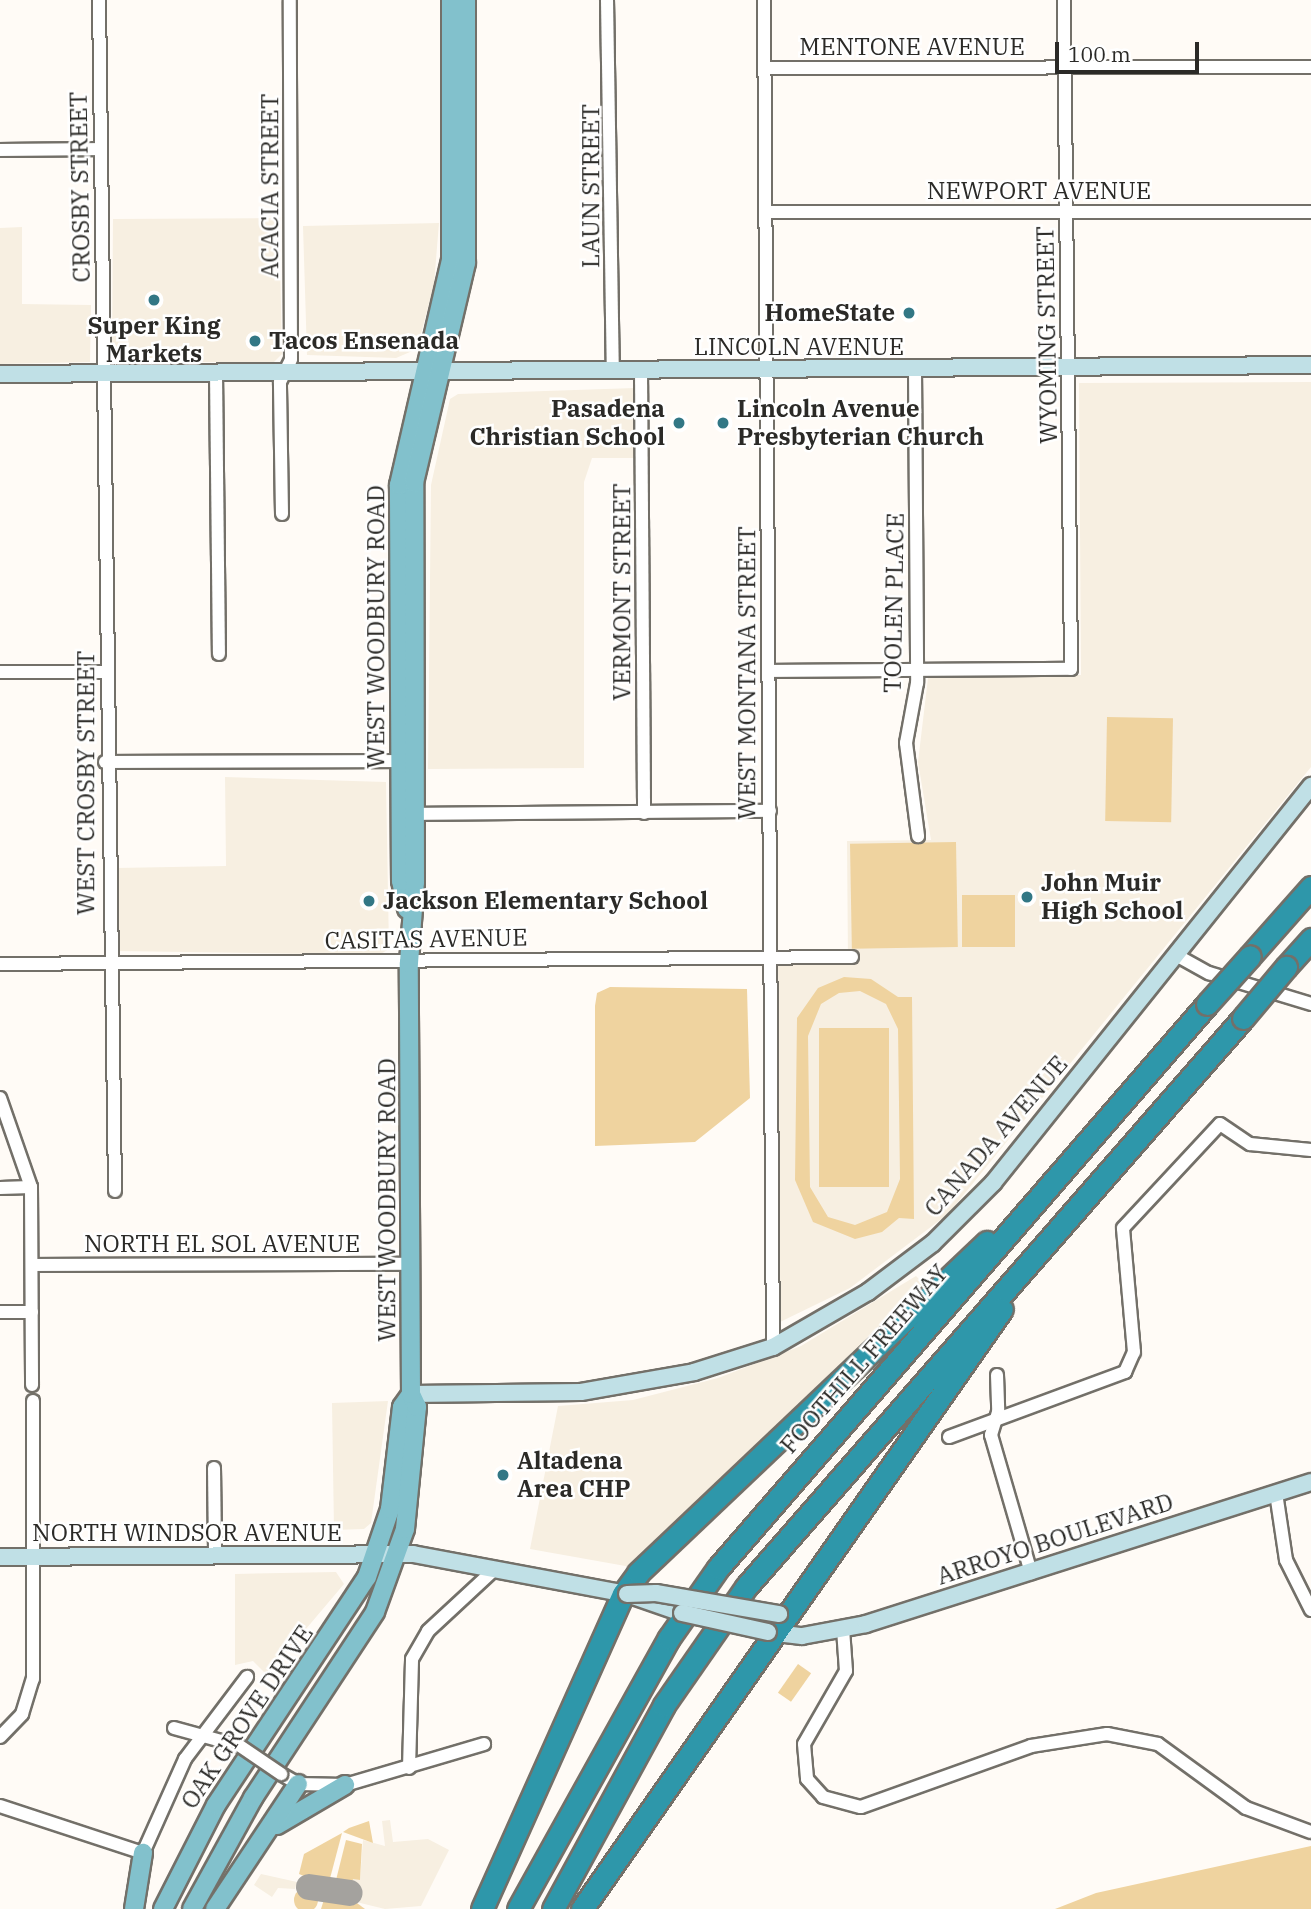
<!DOCTYPE html>
<style>
body{margin:0}
#map{position:relative;width:1311px;height:1909px;overflow:hidden;background:#fffbf6;font-family:"IBM Plex Serif",serif}
div>[style]{position:absolute}
.built>*{inset:0;background:#f7efe1}
.green>*{inset:0;background:#efd39f;transform-origin:0 0}
.round{border-radius:50%}
.taxiway>*{height:26px;margin:-13px;padding:0 13px;transform-origin:13px;border-radius:13px;background:#a4a29e}
.roads{filter:drop-shadow(2px 0 #737069) drop-shadow(-2px 0 #737069) drop-shadow(0 2px #737069) drop-shadow(0 -2px #737069)}
.street>*{height:12px;margin:-6px;padding:0 6px;transform-origin:6px;border-radius:6px;background:#fff}
.secondary>*{height:16px;margin:-8px;padding:0 8px;transform-origin:8px;border-radius:8px;background:#c0e0e6}
.primary>*{height:18px;margin:-9px;padding:0 9px;transform-origin:9px;border-radius:9px;background:#82c1cc}
.highway>*{height:21px;margin:-10.5px;padding:0 10.5px;transform-origin:10.5px;border-radius:10.5px;background:#2e97aa}
.bridges{filter:drop-shadow(2px 0 #737069) drop-shadow(-2px 0 #737069) drop-shadow(0 2px #737069) drop-shadow(0 -2px #737069)}
.street-bridge>*{height:12px;margin:-6px;padding:0 6px;transform-origin:6px;border-radius:6px;background:#fff}
.secondary-bridge>*{height:16px;margin:-8px;padding:0 8px;transform-origin:8px;border-radius:8px;background:#c0e0e6}
.highway-bridge>*{height:21px;margin:-10.5px;padding:0 10.5px;transform-origin:10.5px;border-radius:10.5px;background:#2e97aa}
.dots>*{width:19px;height:19px;translate:-50% -50%;box-sizing:border-box;border:4px solid #fff;border-radius:50%}
span{translate:-50% -50%;white-space:nowrap;text-align:center;line-height:1.15;-webkit-text-stroke:5px #fff;paint-order:stroke}
.street-label{font-size:24px;color:#2b2a27}
.poi-label{font-size:24px;color:#2b2a27;font-weight:700}
.right{translate:-100% -50%;text-align:right}
.left{translate:0 -50%;text-align:left}
.scale{position:absolute;left:1055px;top:42px;width:144px;height:32px;box-sizing:border-box;border:4px solid #2b2a27;border-top:0;padding-left:9px;font-size:21px;line-height:24px;white-space:nowrap;color:#2b2a27;-webkit-text-stroke:5px #fff;paint-order:stroke}
</style>
<div id="map">
<div class="built">
<div style="clip-path:polygon(279px 218px,282px 354px,274px 362px,122px 362px,112px 353px,113px 219px)"></div>
<div style="clip-path:polygon(439px 223px,434px 284px,417px 349px,396px 358px,307px 355px,303px 226px)"></div>
<div style="clip-path:polygon(22px 227px,22px 304px,91px 305px,90px 362px,0 364px,0 228px)"></div>
<div style="clip-path:polygon(1311px 382px,1311px 767px,948px 1214px,850px 1288px,780px 1322px,778px 965px,848px 963px,847px 841px,931px 840px,918px 762px,928px 678px,1081px 675px,1079px 383px)"></div>
<div style="clip-path:polygon(635px 388px,636px 458px,592px 458px,584px 482px,584px 768px,428px 769px,431px 485px,450px 399px,458px 394px)"></div>
<div style="clip-path:polygon(225px 777px,386px 782px,389px 949px,379px 955px,117px 951px,117px 868px,226px 866px)"></div>
<div style="clip-path:polygon(916px 1276px,925px 1285px,631px 1567px,530px 1549px,558px 1406px,633px 1400px,718px 1378px,801px 1346px)"></div>
<div style="clip-path:polygon(388px 1401px,371px 1523px,364px 1529px,334px 1530px,332px 1403px)"></div>
<div style="clip-path:polygon(336px 1572px,344px 1584px,267px 1675px,253px 1661px,235px 1665px,235px 1574px)"></div>
<div style="clip-path:polygon(390px 1820px,393px 1842px,428px 1839px,449px 1850px,421px 1906px,385px 1909px,348px 1900px,353px 1878px,360px 1880px,363px 1840px,385px 1846px,382px 1821px)"></div>
<div style="clip-path:polygon(261px 1874px,297px 1882px,295px 1889px,278px 1888px,272px 1897px,254px 1885px)"></div>
</div>
<div class="green">
<div style="left:1107px;top:717px;width:66px;height:104px;rotate:1deg"></div>
<div style="left:956px;top:842px;width:105px;height:106px;rotate:89deg"></div>
<div style="left:962px;top:895px;width:53px;height:52px"></div>
<div style="clip-path:polygon(evenodd,844px 977px,871px 979px,898px 997px,912px 997px,914px 1219px,899px 1218px,882px 1232px,855px 1239px,813px 1222px,795px 1180px,797px 1018px,818px 988px,844px 977px,860px 991px,886px 1004px,898px 1029px,900px 1179px,887px 1212px,855px 1225px,828px 1217px,810px 1187px,808px 1036px,821px 1004px,839px 993px,860px 991px)"></div>
<div style="clip-path:polygon(610px 987px,747px 989px,750px 1098px,695px 1142px,595px 1146px,595px 1006px,597px 993px)"></div>
<div style="left:889px;top:1028px;width:159px;height:70px;rotate:90deg"></div>
<div style="left:798px;top:1664px;width:16px;height:35px;rotate:35deg"></div>
<div style="clip-path:polygon(369px 1821px,373px 1843px,343px 1832px,349px 1828px)"></div>
<div style="clip-path:polygon(342px 1833px,328px 1886px,299px 1874px,304px 1854px)"></div>
<div style="clip-path:polygon(346px 1840px,362px 1844px,360px 1880px,353px 1879px,351px 1889px,335px 1884px)"></div>
<div style="clip-path:polygon(1311px 1846px,1311px 1909px,1055px 1909px,1096px 1893px)"></div>
<div class="round" style="left:294px;top:1888px;width:24px;height:24px"></div>
<div style="clip-path:polygon(326px 1893px,349px 1897px,365px 1909px,321px 1909px)"></div>
</div>
<div class="taxiway">
<div style="left:309px;top:1887px;width:41px;rotate:8.3deg"></div>
</div>
<div class="roads">
<div class="street">
<div style="left:99px;top:0;width:1191px;rotate:89.23deg"></div>
<div style="left:607px;top:0;width:371px;rotate:89.1deg"></div>
<div style="left:764px;top:0;width:1347px;rotate:89.62deg"></div>
<div style="left:765px;top:68px;width:546px;rotate:-0.1deg"></div>
<div style="left:0;top:150px;width:101px;rotate:-0.6deg"></div>
<div style="left:767px;top:212px;width:544px"></div>
<div style="left:915px;top:369px;width:314px;rotate:89.6deg"></div>
<div style="left:917px;top:683px;width:61px;rotate:100.4deg"></div>
<div style="left:906px;top:743px;width:94px;rotate:82.6deg"></div>
<div style="left:641px;top:371px;width:442px;rotate:89.6deg"></div>
<div style="left:216px;top:373px;width:281px;rotate:89.4deg"></div>
<div style="left:282px;top:514px;width:132px;rotate:-90.9deg"></div>
<div style="left:280px;top:382px;width:25px;rotate:-64deg"></div>
<div style="left:291px;top:359px;width:359px;rotate:-90.2deg"></div>
<div style="left:768px;top:671px;width:303px;rotate:-0.4deg"></div>
<div style="left:1071px;top:669px;width:669px;rotate:-90.6deg"></div>
<div style="left:0;top:672px;width:106px"></div>
<div style="left:105px;top:762px;width:302px;rotate:-0.2deg"></div>
<div style="left:409px;top:814px;width:361px;rotate:-0.5deg"></div>
<div style="left:1176px;top:955px;width:38px;rotate:29deg"></div>
<div style="left:1209px;top:973px;width:107px;rotate:16.9deg"></div>
<div style="left:0;top:964px;width:852px;rotate:-0.47deg"></div>
<div style="left:0;top:1098px;width:94px;rotate:70.8deg"></div>
<div style="left:31px;top:1187px;width:198px;rotate:89.7deg"></div>
<div style="left:0;top:1188px;width:31px;rotate:-2deg"></div>
<div style="left:32px;top:1265px;width:380px;rotate:-0.2deg"></div>
<div style="left:0;top:1312px;width:32px"></div>
<div style="left:997px;top:1375px;width:37px;rotate:88deg"></div>
<div style="left:998px;top:1412px;width:24px;rotate:107deg"></div>
<div style="left:991px;top:1435px;width:144px;rotate:73.8deg"></div>
<div style="left:949px;top:1437px;width:188px;rotate:-20.3deg"></div>
<div style="left:1125px;top:1372px;width:22px;rotate:-66deg"></div>
<div style="left:1134px;top:1352px;width:124px;rotate:-95.1deg"></div>
<div style="left:1123px;top:1228px;width:142px;rotate:-47deg"></div>
<div style="left:1220px;top:1124px;width:36px;rotate:34deg"></div>
<div style="left:1250px;top:1144px;width:61px;rotate:5.6deg"></div>
<div style="left:214px;top:1468px;width:88px;rotate:89.3deg"></div>
<div style="left:1276px;top:1493px;width:68px;rotate:81.5deg"></div>
<div style="left:1286px;top:1560px;width:56px;rotate:63.4deg"></div>
<div style="left:843px;top:1629px;width:42px;rotate:85.9deg"></div>
<div style="left:846px;top:1671px;width:84px;rotate:119.9deg"></div>
<div style="left:804px;top:1744px;width:35px;rotate:85deg"></div>
<div style="left:807px;top:1779px;width:24px;rotate:48deg"></div>
<div style="left:823px;top:1797px;width:39px;rotate:15deg"></div>
<div style="left:861px;top:1807px;width:181px;rotate:-19.7deg"></div>
<div style="left:1031px;top:1746px;width:77px;rotate:-9deg"></div>
<div style="left:1107px;top:1734px;width:52px;rotate:11.1deg"></div>
<div style="left:1158px;top:1744px;width:109px;rotate:36deg"></div>
<div style="left:1246px;top:1808px;width:69px;rotate:20.3deg"></div>
<div style="left:174px;top:1728px;width:68px;rotate:15.3deg"></div>
<div style="left:0;top:1737px;width:32px;rotate:-46deg"></div>
<div style="left:22px;top:1714px;width:37px;rotate:-73deg"></div>
<div style="left:33px;top:1679px;width:278px;rotate:-90deg"></div>
<div style="left:409px;top:1768px;width:109px;rotate:-88.4deg"></div>
<div style="left:412px;top:1659px;width:32px;rotate:-60deg"></div>
<div style="left:428px;top:1631px;width:91px;rotate:-42.8deg"></div>
<div style="left:281px;top:1774px;width:20px;rotate:30deg"></div>
<div style="left:298px;top:1784px;width:47px;rotate:1.2deg"></div>
<div style="left:345px;top:1785px;width:145px;rotate:-16.4deg"></div>
<div style="left:0;top:1806px;width:151px;rotate:18.2deg"></div>
<div style="left:143px;top:1853px;width:103px;rotate:-65.9deg"></div>
<div style="left:185px;top:1759px;width:103px;rotate:-52.9deg"></div>
</div>
<div class="secondary">
<div style="left:0;top:374px;width:1311px;rotate:-0.39deg"></div>
<div style="left:411px;top:1394px;width:170px;rotate:-0.7deg"></div>
<div style="left:581px;top:1392px;width:115px;rotate:-10deg"></div>
<div style="left:694px;top:1372px;width:83px;rotate:-17.6deg"></div>
<div style="left:773px;top:1347px;width:110px;rotate:-30.1deg"></div>
<div style="left:868px;top:1292px;width:81px;rotate:-37deg"></div>
<div style="left:933px;top:1243px;width:85px;rotate:-45deg"></div>
<div style="left:993px;top:1183px;width:509px;rotate:-51.31deg"></div>
<div style="left:0;top:1557px;width:413px;rotate:-0.4deg"></div>
<div style="left:413px;top:1554px;width:218px;rotate:10.6deg"></div>
<div style="left:627px;top:1594px;width:58px;rotate:19.1deg"></div>
<div style="left:768px;top:1632px;width:34px;rotate:7deg"></div>
<div style="left:802px;top:1636px;width:65px;rotate:-10.6deg"></div>
<div style="left:866px;top:1624px;width:467px;rotate:-17.7deg"></div>
</div>
<div class="primary">
<div style="left:407px;top:909px;width:29px;rotate:-102deg"></div>
<div style="left:401px;top:881px;width:396px;rotate:-90.3deg"></div>
<div style="left:399px;top:485px;width:232px;rotate:-77deg"></div>
<div style="left:451px;top:259px;width:259px;rotate:-90deg"></div>
<div style="left:277px;top:1825px;width:79px;rotate:-30.5deg"></div>
<div style="left:134px;top:1909px;width:57px;rotate:-80.9deg"></div>
<div style="left:163px;top:1909px;width:117px;rotate:-63deg"></div>
<div style="left:216px;top:1805px;width:273px;rotate:-56.5deg"></div>
<div style="left:367px;top:1577px;width:72px;rotate:-71.3deg"></div>
<div style="left:390px;top:1509px;width:103px;rotate:-83.3deg"></div>
<div style="left:402px;top:1407px;width:16px;rotate:-55deg"></div>
<div style="left:192px;top:1909px;width:127px;rotate:-61.2deg"></div>
<div style="left:253px;top:1798px;width:222px;rotate:-56.7deg"></div>
<div style="left:375px;top:1612px;width:88px;rotate:-70.1deg"></div>
<div style="left:405px;top:1529px;width:123px;rotate:-84.4deg"></div>
<div style="left:417px;top:1407px;width:14px;rotate:-115deg"></div>
<div style="left:411px;top:1394px;width:431px;rotate:-90.3deg"></div>
<div style="left:409px;top:963px;width:81px;rotate:-85.8deg"></div>
<div style="left:415px;top:882px;width:399px;rotate:-90.1deg"></div>
<div style="left:414px;top:483px;width:226px;rotate:-76.7deg"></div>
<div style="left:466px;top:263px;width:263px;rotate:-90deg"></div>
<div style="left:215px;top:1909px;width:150px;rotate:-56.4deg"></div>
</div>
<div class="highway">
<div style="left:1250px;top:956px;width:92px;rotate:-48.5deg"></div>
<div style="left:1286px;top:967px;width:38px;rotate:-48deg"></div>
<div style="left:482px;top:1909px;width:345px;rotate:-65.9deg"></div>
<div style="left:623px;top:1594px;width:26px;rotate:-54deg"></div>
<div style="left:638px;top:1573px;width:481px;rotate:-43.5deg"></div>
<div style="left:518px;top:1909px;width:310px;rotate:-60.9deg"></div>
<div style="left:669px;top:1638px;width:85px;rotate:-55deg"></div>
<div style="left:718px;top:1568px;width:746px;rotate:-49.07deg"></div>
<div style="left:553px;top:1909px;width:232px;rotate:-61.4deg"></div>
<div style="left:664px;top:1705px;width:144px;rotate:-55.2deg"></div>
<div style="left:746px;top:1587px;width:755px;rotate:-48.86deg"></div>
<div style="left:582px;top:1909px;width:732px;rotate:-55.01deg"></div>
</div>
</div>
<div class="bridges">
<div class="street-bridge">
<div style="left:240px;top:1746px;width:50px;rotate:34.3deg"></div>
</div>
<div class="secondary-bridge">
<div style="left:627px;top:1594px;width:29px;rotate:-2deg"></div>
<div style="left:656px;top:1593px;width:125px;rotate:9.7deg"></div>
<div style="left:682px;top:1613px;width:88px;rotate:12.5deg"></div>
</div>
<div class="highway-bridge">
<div style="left:1207px;top:1004px;width:64px;rotate:-48.1deg"></div>
<div style="left:1243px;top:1018px;width:67px;rotate:-49.9deg"></div>
</div>
</div>
<div class="dots">
<div style="left:154px;top:300px;background:#327785"></div>
<div style="left:909px;top:313px;background:#327785"></div>
<div style="left:255px;top:341px;background:#327785"></div>
<div style="left:679px;top:423px;background:#327785"></div>
<div style="left:723px;top:423px;background:#327785"></div>
<div style="left:1027px;top:897px;background:#327785"></div>
<div style="left:369px;top:901px;background:#327785"></div>
<div style="left:503px;top:1475px;background:#327785"></div>
</div>
<div class="street-label">
<span style="left:912px;top:47px">MENTONE AVENUE</span>
<span style="left:270px;top:186px;rotate:-90deg">ACACIA STREET</span>
<span style="left:591px;top:186px;rotate:-90deg">LAUN STREET</span>
<span style="left:80px;top:187px;rotate:-91deg">CROSBY STREET</span>
<span style="left:1039px;top:191px">NEWPORT AVENUE</span>
<span style="left:1047px;top:335px;rotate:-91deg">WYOMING STREET</span>
<span style="left:799px;top:347px">LINCOLN AVENUE</span>
<span style="left:622px;top:592px;rotate:-90deg">VERMONT STREET</span>
<span style="left:894px;top:603px;rotate:-89deg">TOOLEN PLACE</span>
<span style="left:376px;top:627px;rotate:-90deg">WEST WOODBURY ROAD</span>
<span style="left:747px;top:673px;rotate:-90deg">WEST MONTANA STREET</span>
<span style="left:86px;top:783px;rotate:-90deg">WEST CROSBY STREET</span>
<span style="left:426px;top:939px;rotate:-1deg">CASITAS AVENUE</span>
<span style="left:996px;top:1136px;rotate:-49deg">CANADA AVENUE</span>
<span style="left:387px;top:1200px;rotate:-90deg">WEST WOODBURY ROAD</span>
<span style="left:222px;top:1244px">NORTH EL SOL AVENUE</span>
<span style="left:864px;top:1359px;rotate:-49deg">FOOTHILL FREEWAY</span>
<span style="left:187px;top:1533px">NORTH WINDSOR AVENUE</span>
<span style="left:1055px;top:1539px;rotate:-18deg">ARROYO BOULEVARD</span>
<span style="left:247px;top:1717px;rotate:-56deg">OAK GROVE DRIVE</span>
</div>
<div class="poi-label">
<span class="right" style="left:895px;top:313px">HomeState</span>
<span style="left:154px;top:340px">Super King<br>Markets</span>
<span class="left" style="left:269px;top:341px">Tacos Ensenada</span>
<span class="right" style="left:665px;top:423px">Pasadena<br>Christian School</span>
<span class="left" style="left:737px;top:423px">Lincoln Avenue<br>Presbyterian Church</span>
<span class="left" style="left:1041px;top:897px">John Muir<br>High School</span>
<span class="left" style="left:383px;top:901px">Jackson Elementary School</span>
<span class="left" style="left:517px;top:1475px">Altadena<br>Area CHP</span>
</div>
<div class="scale">100 m</div>
</div>
